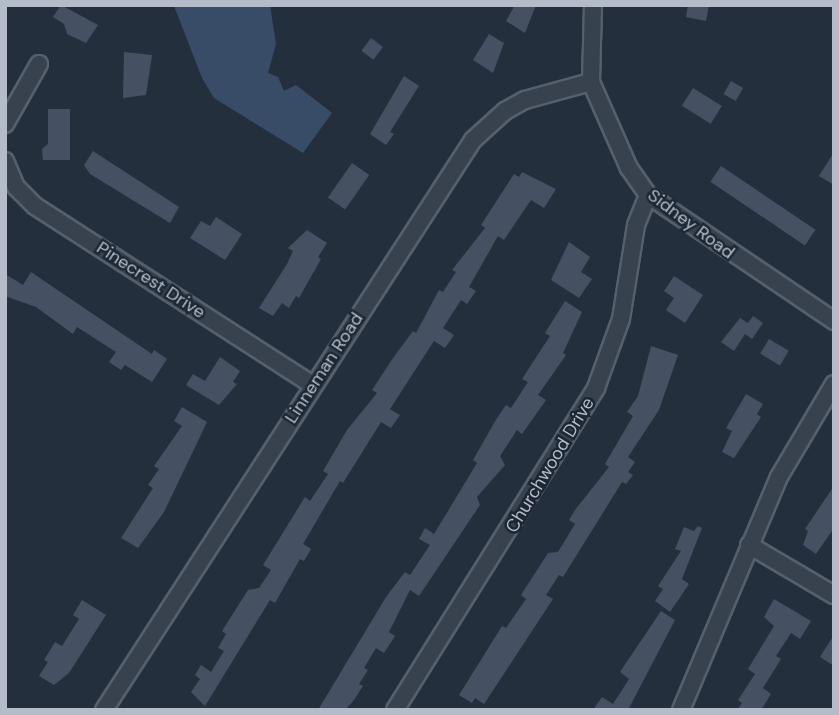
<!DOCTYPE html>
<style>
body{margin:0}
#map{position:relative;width:839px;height:715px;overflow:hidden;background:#242f3e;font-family:"DM Sans",sans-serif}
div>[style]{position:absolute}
.water>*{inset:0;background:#394c67}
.building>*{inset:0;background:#455162;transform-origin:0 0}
.roads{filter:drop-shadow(2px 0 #565f6c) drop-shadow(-2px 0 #565f6c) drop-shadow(0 2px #565f6c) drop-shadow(0 -2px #565f6c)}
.minor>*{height:16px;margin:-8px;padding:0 8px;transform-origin:8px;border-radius:8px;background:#38414e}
span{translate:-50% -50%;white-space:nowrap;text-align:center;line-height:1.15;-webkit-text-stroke:5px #1d2633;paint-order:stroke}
.street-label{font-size:18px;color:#b4bcc9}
.frame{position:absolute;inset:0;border:7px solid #b4bcc9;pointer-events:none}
</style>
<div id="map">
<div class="water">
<div style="clip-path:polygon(270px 5px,276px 44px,268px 73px,278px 77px,284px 91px,296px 85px,332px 113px,303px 153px,214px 98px,202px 78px,174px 6px)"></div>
</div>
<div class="building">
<div style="clip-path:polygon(61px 5px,98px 25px,86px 43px,67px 34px,64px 24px,53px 17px)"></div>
<div style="clip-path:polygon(515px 5px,536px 5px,525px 33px,506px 21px)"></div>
<div style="clip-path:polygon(688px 5px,709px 5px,706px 21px,686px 17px)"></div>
<div style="clip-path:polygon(489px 34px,504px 43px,493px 73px,473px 60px)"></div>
<div style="left:371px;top:38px;width:15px;height:16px;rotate:37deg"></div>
<div style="clip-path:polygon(124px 52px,152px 55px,146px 95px,123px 98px)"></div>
<div style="clip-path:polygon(404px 76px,419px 86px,390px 132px,394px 134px,386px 145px,370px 134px)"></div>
<div style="left:731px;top:81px;width:14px;height:15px;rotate:30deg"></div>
<div style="left:693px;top:88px;width:34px;height:21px;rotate:32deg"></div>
<div style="clip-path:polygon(48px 109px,70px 109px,70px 160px,43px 160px,42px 149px,48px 144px)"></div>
<div style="clip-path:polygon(93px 151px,179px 207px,170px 223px,90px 174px,84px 165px)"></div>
<div style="clip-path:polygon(834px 152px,834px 185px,819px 176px)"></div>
<div style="left:352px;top:163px;width:21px;height:42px;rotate:35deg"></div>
<div style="left:721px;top:166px;width:114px;height:19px;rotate:34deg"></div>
<div style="clip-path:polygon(522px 172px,556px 189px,544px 208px,531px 200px,504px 240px,498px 236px,469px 287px,476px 291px,467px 304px,461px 300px,443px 328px,454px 335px,445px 348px,434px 341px,390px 409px,400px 415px,391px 428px,381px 422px,343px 483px,340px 481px,303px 544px,311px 549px,304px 561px,300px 559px,275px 603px,270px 600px,205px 706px,191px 692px,200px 679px,195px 675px,201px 665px,211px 672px,224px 651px,218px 648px,226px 634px,222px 631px,248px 590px,259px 588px,271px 570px,263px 565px,305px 497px,310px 501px,328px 474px,323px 471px,347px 430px,377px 393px,372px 390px,393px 358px,413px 331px,416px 333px,439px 290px,443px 292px,456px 272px,452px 270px,485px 228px,481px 225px,514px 174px,519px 177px)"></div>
<div style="clip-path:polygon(216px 217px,242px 234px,225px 260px,190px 238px,201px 221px,210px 226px)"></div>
<div style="clip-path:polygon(307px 230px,327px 243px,318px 257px,321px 259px,299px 298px,296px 296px,289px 308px,282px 303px,273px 316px,259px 308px,287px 264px,293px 251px,288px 248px)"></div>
<div style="clip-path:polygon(569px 242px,590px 257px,581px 272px,592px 279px,579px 298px,551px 280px)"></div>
<div style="clip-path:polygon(31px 272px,152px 354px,154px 350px,167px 359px,152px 382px,125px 365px,121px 370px,109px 362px,116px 352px,77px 327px,73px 334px,36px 307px,5px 296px,5px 274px,23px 285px)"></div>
<div style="clip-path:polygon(674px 276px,703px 295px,685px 323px,666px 310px,674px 298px,664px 291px)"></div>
<div style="clip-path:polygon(565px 301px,582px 312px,563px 353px,566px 355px,538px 395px,546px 400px,522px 434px,517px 430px,500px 456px,505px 465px,477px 497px,480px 505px,419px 596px,410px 590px,389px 632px,395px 636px,384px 653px,376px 648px,364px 668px,368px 670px,359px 684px,363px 686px,354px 700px,345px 710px,318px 710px,386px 597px,405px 572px,410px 575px,430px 545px,419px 539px,425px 528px,434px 534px,477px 463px,473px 460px,497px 418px,506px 405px,511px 408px,528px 382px,522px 379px,550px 336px,545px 333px)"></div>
<div style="clip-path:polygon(753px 316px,763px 323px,752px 339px,745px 334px,734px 351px,721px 342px,740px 318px,748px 323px)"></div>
<div style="left:769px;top:339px;width:23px;height:17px;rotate:31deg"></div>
<div style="clip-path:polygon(651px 346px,678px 355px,659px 410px,628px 457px,635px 462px,628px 472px,633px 475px,626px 484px,622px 482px,563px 577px,559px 575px,546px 595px,553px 599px,484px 704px,475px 698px,472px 703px,459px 695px,502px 626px,506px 628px,526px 599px,521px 595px,548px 553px,558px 552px,575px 524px,569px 520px,575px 510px,609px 467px,605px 464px,633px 416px,627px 412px,638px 396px)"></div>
<div style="clip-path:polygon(220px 357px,240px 371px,233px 382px,237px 384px,219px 405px,186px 385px,193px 374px,205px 381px)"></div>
<div style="clip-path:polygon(746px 394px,763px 404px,757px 414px,761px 417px,734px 458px,722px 452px,732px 431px,726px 428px)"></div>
<div style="clip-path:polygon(182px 407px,207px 422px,164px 512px,138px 548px,121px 538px,153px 488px,148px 485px,159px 469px,154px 466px,182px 426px,174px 421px)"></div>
<div style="clip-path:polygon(834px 486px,834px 528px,816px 554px,803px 545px,808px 531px,805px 529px)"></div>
<div style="clip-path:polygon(698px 526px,702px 528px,682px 579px,689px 584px,670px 612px,655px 601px,663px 589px,658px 586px,681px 551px,675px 549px,684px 527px,694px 531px)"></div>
<div style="clip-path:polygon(774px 599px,811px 621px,800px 639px,791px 633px,776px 656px,781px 659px,763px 688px,771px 694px,761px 710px,737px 710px,742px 703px,738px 700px,755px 674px,748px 669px,774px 626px,764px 617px)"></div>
<div style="clip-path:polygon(82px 600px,106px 615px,69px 673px,54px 685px,39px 676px,48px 662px,44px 660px,55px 642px,62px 646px,79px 619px,73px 615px)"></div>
<div style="clip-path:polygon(661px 611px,675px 620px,628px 710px,593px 710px,602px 697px,613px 704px,629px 679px,620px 672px)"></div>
<div style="clip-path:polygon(834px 635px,834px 666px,820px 657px)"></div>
</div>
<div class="roads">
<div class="minor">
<div style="left:593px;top:5px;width:77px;rotate:91.5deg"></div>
<div style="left:591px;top:82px;width:94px;rotate:66.2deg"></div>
<div style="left:629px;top:168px;width:33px;rotate:55deg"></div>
<div style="left:648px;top:195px;width:225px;rotate:34.1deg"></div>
<div style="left:5px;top:124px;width:69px;rotate:-60.5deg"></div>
<div style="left:5px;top:161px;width:28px;rotate:67deg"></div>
<div style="left:16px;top:187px;width:27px;rotate:45deg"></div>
<div style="left:35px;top:206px;width:331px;rotate:32.8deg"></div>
<div style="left:749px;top:545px;width:99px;rotate:30.5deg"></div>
<div style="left:104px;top:710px;width:679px;rotate:-57.08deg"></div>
<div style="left:473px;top:140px;width:43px;rotate:-42.2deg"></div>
<div style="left:505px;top:111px;width:23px;rotate:-29deg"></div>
<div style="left:525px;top:100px;width:68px;rotate:-15.3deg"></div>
<div style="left:395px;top:710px;width:380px;rotate:-58deg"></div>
<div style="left:596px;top:388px;width:73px;rotate:-70.1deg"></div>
<div style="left:621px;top:319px;width:95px;rotate:-80.9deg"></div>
<div style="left:636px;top:225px;width:32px;rotate:-68deg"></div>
<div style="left:681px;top:710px;width:253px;rotate:-67.2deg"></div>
<div style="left:779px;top:477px;width:108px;rotate:-59.4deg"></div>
</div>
</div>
<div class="street-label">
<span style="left:691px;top:224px;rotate:37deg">Sidney Road</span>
<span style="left:151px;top:280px;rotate:33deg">Pinecrest Drive</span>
<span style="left:324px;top:368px;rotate:-57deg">Linneman Road</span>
<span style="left:550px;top:465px;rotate:-59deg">Churchwood Drive</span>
</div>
<div class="frame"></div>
</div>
